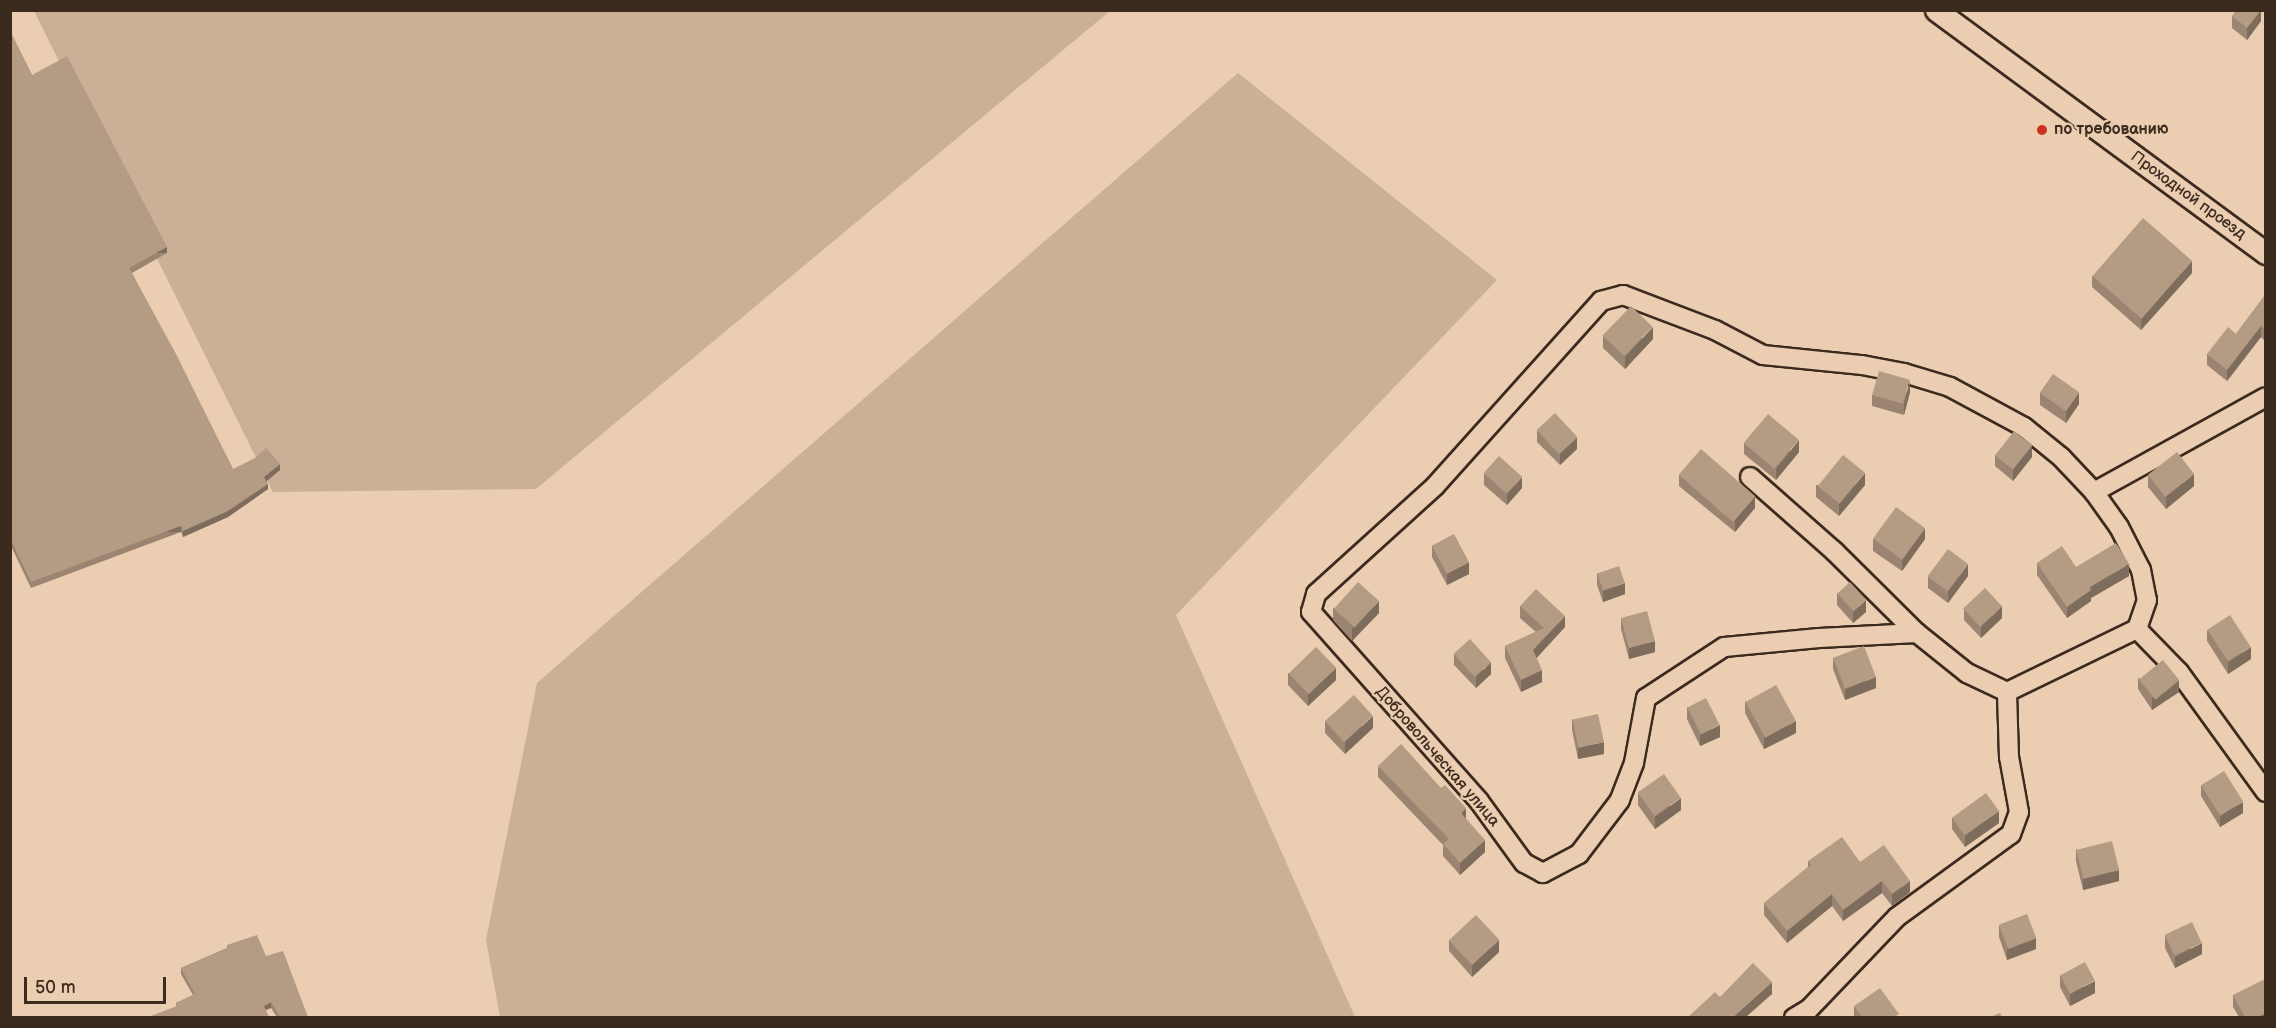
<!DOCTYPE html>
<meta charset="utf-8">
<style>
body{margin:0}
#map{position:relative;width:2276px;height:1028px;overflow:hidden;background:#ebceb1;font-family:"Balsamiq Sans",sans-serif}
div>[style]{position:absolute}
.green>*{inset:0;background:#cbb097}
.roads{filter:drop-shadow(2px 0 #3b2a1e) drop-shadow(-2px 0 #3b2a1e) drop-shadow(0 2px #3b2a1e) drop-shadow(0 -2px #3b2a1e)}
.minor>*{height:18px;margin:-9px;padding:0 9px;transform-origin:9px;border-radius:9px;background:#ebceb1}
.tertiary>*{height:21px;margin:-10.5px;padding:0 10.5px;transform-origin:10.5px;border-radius:10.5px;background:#ebceb1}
.wall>*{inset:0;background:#9b8572}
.shaded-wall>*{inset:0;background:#7e6c5c;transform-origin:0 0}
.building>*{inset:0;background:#b49b84;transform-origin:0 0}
.dots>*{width:16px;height:16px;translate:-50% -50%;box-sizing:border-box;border:3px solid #ebceb1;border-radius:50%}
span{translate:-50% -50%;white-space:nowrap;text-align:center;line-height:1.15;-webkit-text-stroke:4.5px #ebceb1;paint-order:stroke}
.poi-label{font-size:16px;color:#3b2a1e;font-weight:700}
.left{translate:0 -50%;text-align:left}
.street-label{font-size:16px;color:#3b2a1e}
.frame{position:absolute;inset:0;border:12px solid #3b2a1e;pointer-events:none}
.scale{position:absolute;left:24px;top:977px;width:142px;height:27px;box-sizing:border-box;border:3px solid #3b2a1e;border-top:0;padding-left:8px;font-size:18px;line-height:21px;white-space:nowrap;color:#3b2a1e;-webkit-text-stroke:4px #ebceb1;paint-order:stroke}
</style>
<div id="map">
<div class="green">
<div style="clip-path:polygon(34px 11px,1110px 11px,536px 489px,273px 492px)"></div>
<div style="clip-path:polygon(1238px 73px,1497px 280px,1176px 615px,1355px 1017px,500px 1017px,486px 940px,537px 683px)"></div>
</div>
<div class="roads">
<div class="minor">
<div style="left:1750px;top:477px;width:112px;rotate:41.4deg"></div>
<div style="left:1834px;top:551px;width:117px;rotate:44.7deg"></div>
<div style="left:1917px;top:633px;width:64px;rotate:38.7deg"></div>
<div style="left:1967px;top:673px;width:44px;rotate:25.4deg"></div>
<div style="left:2094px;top:492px;width:196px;rotate:-28.9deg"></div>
<div style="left:2137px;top:629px;width:60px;rotate:45.7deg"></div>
<div style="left:2179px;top:672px;width:148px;rotate:54.1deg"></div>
<div style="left:1917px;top:633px;width:98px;rotate:177.1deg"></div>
<div style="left:1819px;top:638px;width:95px;rotate:174.6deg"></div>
<div style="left:1724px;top:647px;width:93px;rotate:146.8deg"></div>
<div style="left:1646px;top:698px;width:66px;rotate:100.5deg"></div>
<div style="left:1634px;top:763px;width:40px;rotate:111deg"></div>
<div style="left:1620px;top:800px;width:68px;rotate:127.2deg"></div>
<div style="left:1579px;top:854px;width:41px;rotate:152.2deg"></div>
<div style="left:1543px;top:873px;width:21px;rotate:-152deg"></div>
<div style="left:1524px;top:863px;width:77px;rotate:-126deg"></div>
<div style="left:1479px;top:801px;width:253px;rotate:-131.6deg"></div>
<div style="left:1311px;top:612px;width:19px;rotate:-74deg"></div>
<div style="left:1316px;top:594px;width:161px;rotate:-42.2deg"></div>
<div style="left:1435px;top:486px;width:249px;rotate:-48.1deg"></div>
<div style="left:1601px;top:301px;width:23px;rotate:-15deg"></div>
<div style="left:1623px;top:295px;width:98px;rotate:20.8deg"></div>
<div style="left:1715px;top:330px;width:54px;rotate:27.5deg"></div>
<div style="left:1763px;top:355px;width:100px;rotate:5.8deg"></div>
<div style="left:1862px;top:365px;width:43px;rotate:10.8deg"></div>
<div style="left:1904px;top:373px;width:48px;rotate:16.9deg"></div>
<div style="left:1950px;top:387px;width:84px;rotate:28.4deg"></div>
<div style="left:2024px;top:427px;width:48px;rotate:39deg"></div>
<div style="left:2061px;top:457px;width:48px;rotate:46.7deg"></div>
<div style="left:2094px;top:492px;width:43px;rotate:54.5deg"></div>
<div style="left:2119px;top:527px;width:48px;rotate:62.9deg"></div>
<div style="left:2141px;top:570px;width:31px;rotate:79deg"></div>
<div style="left:2147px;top:600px;width:31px;rotate:109deg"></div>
<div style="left:2007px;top:692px;width:144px;rotate:-25.9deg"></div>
<div style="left:1794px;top:1018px;width:17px;rotate:-31deg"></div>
<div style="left:1809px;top:1009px;width:127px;rotate:-46.3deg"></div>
<div style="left:1897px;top:917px;width:141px;rotate:-36.1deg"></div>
<div style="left:2011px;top:834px;width:23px;rotate:-70deg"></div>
<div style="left:2019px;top:812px;width:56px;rotate:-100.3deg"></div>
<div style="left:2009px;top:757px;width:65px;rotate:-91.8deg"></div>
</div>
<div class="tertiary">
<div style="left:1936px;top:10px;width:410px;rotate:36.4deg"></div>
</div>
</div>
<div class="wall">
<div style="clip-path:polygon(2261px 10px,2261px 21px,2247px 40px,2232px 28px,2232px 16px)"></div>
<div style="clip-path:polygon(10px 31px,32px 75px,167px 253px,132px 273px,233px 469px,280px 470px,267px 481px,268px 489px,228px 517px,183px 537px,181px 532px,31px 588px,10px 544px)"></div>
<div style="clip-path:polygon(2192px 273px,2141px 330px,2092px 287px,2092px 276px)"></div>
<div style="clip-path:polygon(2265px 295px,2265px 341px,2261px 337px,2227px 381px,2207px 365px,2207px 354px,2236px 334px)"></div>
<div style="clip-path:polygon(1603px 336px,1653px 339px,1625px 369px,1603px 348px)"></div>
<div style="clip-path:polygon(1910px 392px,1904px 415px,1872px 406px,1872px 395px)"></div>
<div style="clip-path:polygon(2040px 393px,2079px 404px,2066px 423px,2040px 405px)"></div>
<div style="clip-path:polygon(1537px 430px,1577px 449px,1560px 465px,1537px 442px)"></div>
<div style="clip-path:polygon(1744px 443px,1799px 452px,1776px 480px,1744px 454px)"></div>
<div style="clip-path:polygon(1995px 455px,2032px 457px,2013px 481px,1995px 466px)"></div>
<div style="clip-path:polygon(1484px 473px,1522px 488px,1507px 505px,1484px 485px)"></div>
<div style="clip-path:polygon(1679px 475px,1755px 508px,1735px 532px,1679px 486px)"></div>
<div style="clip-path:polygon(2148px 475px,2194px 486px,2166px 509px,2148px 487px)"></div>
<div style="clip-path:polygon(1816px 485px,1865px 485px,1839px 516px,1816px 497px)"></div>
<div style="clip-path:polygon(1873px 539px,1925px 539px,1902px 571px,1873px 551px)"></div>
<div style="clip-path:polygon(1432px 545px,1469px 574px,1447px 585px,1432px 557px)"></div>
<div style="clip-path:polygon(2037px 563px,2076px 567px,2129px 576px,2091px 598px,2091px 601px,2067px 618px,2037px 575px)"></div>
<div style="clip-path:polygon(1597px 573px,1625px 594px,1603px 602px,1597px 585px)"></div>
<div style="clip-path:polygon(1968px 576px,1948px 603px,1928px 588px,1928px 577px)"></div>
<div style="clip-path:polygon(1837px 593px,1866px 612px,1853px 623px,1837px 605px)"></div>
<div style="clip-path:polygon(1520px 606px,1565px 627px,1536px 658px,1542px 682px,1521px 692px,1505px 658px,1505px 646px,1536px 632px,1520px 618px)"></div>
<div style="clip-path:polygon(1333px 608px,1379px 613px,1352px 641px,1333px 620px)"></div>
<div style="clip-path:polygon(1964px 609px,2002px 618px,1981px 638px,1964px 620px)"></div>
<div style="clip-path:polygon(1621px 618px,1655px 652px,1629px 659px,1621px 629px)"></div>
<div style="clip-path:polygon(2207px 630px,2251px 659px,2228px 674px,2207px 641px)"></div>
<div style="clip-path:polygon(1454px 654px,1491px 674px,1476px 688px,1454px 665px)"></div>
<div style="clip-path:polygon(1833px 658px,1876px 688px,1845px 700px,1833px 669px)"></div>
<div style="clip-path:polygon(1288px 673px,1336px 680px,1308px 706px,1288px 685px)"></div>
<div style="clip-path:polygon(2138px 678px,2179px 692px,2152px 710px,2138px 689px)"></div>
<div style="clip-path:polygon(1745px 701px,1796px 733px,1764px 749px,1745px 713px)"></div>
<div style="clip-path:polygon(1687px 707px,1720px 737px,1700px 746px,1687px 719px)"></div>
<div style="clip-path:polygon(1572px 719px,1604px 754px,1578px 759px,1572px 730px)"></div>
<div style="clip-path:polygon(1325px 721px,1373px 728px,1345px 754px,1325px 733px)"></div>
<div style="clip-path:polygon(1378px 766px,1466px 819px,1485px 852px,1460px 875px,1443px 856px,1443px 845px,1378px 777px)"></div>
<div style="clip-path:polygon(2201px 785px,2243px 813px,2220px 827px,2201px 796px)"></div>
<div style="clip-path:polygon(1638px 793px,1681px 810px,1655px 829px,1638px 805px)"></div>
<div style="clip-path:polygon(1952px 818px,1999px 823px,1965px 847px,1952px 829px)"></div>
<div style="clip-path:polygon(2076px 849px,2119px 881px,2083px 890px,2076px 861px)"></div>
<div style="clip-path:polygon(1808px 861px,1860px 862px,1910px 892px,1892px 906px,1882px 893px,1843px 921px,1832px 906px,1787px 943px,1764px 915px,1764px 903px,1808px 867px)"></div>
<div style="clip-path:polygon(1999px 925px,2036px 949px,2007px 960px,1999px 937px)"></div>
<div style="clip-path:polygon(2165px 936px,2202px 954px,2175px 968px,2165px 948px)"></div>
<div style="clip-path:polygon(1449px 940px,1499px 952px,1472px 977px,1449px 951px)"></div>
<div style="clip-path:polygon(227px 945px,266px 956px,308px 1017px,277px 1017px,271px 1008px,176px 1006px,176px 1003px,193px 995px,181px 974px,181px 968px,227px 948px)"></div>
<div style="clip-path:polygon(2060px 975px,2095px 993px,2070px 1006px,2060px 987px)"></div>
<div style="clip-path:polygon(2233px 995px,2265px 1017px,2239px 1017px,2233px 1007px)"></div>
<div style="clip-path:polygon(1854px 1006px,1899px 1017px,1854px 1017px)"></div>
</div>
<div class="shaded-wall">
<div style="clip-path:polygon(2261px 10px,2261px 21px,2247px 40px,2247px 28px)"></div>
<div style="left:167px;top:247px;width:6px;height:43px;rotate:90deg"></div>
<div style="clip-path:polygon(2192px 261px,2192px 273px,2141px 330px,2141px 319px)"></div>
<div style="clip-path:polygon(2261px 326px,2261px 337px,2227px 381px,2227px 370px)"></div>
<div style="clip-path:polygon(1653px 327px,1653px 339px,1625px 369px,1625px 357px)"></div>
<div style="clip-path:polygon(1910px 380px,1910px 392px,1904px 415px,1904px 404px)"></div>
<div style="clip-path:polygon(2079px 392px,2079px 404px,2066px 423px,2066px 411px)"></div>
<div style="clip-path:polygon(1577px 437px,1577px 449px,1560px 465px,1560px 453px)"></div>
<div style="clip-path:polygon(1799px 440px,1799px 452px,1776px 480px,1776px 469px)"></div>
<div style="clip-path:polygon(2032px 445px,2032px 457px,2013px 481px,2013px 469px)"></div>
<div style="clip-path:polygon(280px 464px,280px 470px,264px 483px,264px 477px)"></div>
<div style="clip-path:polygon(1865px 473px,1865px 485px,1839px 516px,1839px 504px)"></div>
<div style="clip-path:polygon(2194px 474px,2194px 486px,2166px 509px,2166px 497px)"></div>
<div style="clip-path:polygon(1522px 477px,1522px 488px,1507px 505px,1507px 494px)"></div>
<div style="clip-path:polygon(268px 484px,268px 489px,228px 517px,183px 537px,183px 531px)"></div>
<div style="clip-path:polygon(1755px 496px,1755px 508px,1735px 532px,1735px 520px)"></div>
<div style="left:181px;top:526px;width:6px;height:160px;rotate:90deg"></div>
<div style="clip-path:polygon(1925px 528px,1925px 539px,1902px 571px,1902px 560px)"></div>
<div style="clip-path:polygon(1469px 562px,1469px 574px,1447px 585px,1447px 574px)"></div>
<div style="clip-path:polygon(1968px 564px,1968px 576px,1948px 603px,1948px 592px)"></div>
<div style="clip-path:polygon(2129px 564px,2129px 576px,2091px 598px,2091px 601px,2067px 618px,2067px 607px,2090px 587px)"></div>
<div style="clip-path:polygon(1625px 583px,1625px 594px,1603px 602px,1603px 591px)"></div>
<div style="clip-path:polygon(1866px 600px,1866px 612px,1853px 623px,1853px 612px)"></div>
<div style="clip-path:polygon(1379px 601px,1379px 613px,1352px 641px,1352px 629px)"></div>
<div style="clip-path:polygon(2002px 606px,2002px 618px,1981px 638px,1981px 627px)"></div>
<div style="clip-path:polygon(1565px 616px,1565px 627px,1533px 662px,1533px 650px)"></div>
<div style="clip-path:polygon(1655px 641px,1655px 652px,1629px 659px,1629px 648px)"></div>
<div style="clip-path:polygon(2251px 647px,2251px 659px,2228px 674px,2228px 662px)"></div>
<div style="clip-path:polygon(1491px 662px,1491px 674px,1476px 688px,1476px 677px)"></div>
<div style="clip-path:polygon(1336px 668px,1336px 680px,1308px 706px,1308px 694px)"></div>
<div style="clip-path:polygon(1542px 670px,1542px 682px,1521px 692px,1521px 680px)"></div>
<div style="clip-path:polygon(1876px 677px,1876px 688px,1845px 700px,1845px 689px)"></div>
<div style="clip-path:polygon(2179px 680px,2179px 692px,2152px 710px,2152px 698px)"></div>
<div style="clip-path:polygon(1373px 716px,1373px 728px,1345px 754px,1345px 742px)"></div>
<div style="clip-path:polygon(1796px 721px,1796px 733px,1764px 749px,1764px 738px)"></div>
<div style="clip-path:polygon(1720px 725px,1720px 737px,1700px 746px,1700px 735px)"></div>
<div style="clip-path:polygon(1604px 742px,1604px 754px,1578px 759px,1578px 748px)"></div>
<div style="clip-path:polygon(1681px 798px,1681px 810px,1655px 829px,1655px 817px)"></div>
<div style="clip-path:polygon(2243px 802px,2243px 813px,2220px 827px,2220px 815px)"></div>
<div style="clip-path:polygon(1466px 808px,1466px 820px,1461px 813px)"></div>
<div style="clip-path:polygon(1999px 811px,1999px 823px,1965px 847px,1965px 835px)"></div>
<div style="clip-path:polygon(1485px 840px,1485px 852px,1460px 875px,1460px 863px)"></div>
<div style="clip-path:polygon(2119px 870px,2119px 881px,2083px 890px,2083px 878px)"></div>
<div style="clip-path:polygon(1882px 881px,1882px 893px,1843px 921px,1843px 910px)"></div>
<div style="clip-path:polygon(1910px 881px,1910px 892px,1892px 906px,1892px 894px)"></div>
<div style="clip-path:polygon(1832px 894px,1832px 906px,1787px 943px,1787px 931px)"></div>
<div style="clip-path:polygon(2036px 938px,2036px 949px,2007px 960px,2007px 949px)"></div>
<div style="clip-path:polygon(1499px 940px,1499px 952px,1472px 977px,1472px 965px)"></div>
<div style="clip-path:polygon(2202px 943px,2202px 954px,2175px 968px,2175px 957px)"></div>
<div style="clip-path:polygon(2095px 981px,2095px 993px,2070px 1006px,2070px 994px)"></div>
<div style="clip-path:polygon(1772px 982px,1772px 994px,1746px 1017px,1733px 1017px)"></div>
<div style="clip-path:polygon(271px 1002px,271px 1008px,264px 1011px,264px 1006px)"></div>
<div style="clip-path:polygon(2265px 1013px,2265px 1017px,2258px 1017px)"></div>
</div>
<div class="building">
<div style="clip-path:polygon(2236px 10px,2261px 10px,2247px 28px,2232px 16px)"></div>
<div style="clip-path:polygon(10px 31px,32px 75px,67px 56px,167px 247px,129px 268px,175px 352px,233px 469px,255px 458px,266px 448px,280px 464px,264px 477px,268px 484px,228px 511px,183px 531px,181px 526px,31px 582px,10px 538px)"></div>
<div style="left:2143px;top:218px;width:65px;height:77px;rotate:41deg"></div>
<div style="clip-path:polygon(2265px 295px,2265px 329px,2261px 326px,2227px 370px,2207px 354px,2228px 327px,2236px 334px)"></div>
<div style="left:1631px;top:306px;width:30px;height:41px;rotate:44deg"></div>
<div style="left:1879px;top:371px;width:32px;height:25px;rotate:16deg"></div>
<div style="left:2053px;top:374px;width:32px;height:23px;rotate:35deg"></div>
<div style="left:1555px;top:413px;width:33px;height:25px;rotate:47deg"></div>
<div style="left:1768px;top:414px;width:40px;height:38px;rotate:40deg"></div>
<div style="left:2014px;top:431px;width:23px;height:31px;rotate:38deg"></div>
<div style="left:1701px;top:449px;width:72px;height:34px;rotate:41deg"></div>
<div style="left:2177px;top:452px;width:28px;height:37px;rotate:52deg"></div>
<div style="left:1843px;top:455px;width:28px;height:40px;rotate:39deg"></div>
<div style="left:1499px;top:456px;width:31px;height:23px;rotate:42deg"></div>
<div style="left:1896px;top:507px;width:36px;height:39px;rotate:36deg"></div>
<div style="left:1454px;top:534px;width:32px;height:25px;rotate:62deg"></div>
<div style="clip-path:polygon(2116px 543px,2129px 564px,2090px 587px,2091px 590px,2067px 607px,2037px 563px,2062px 546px,2076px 567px)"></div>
<div style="left:1948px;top:549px;width:25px;height:34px;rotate:37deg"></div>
<div style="left:1619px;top:566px;width:18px;height:23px;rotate:71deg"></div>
<div style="left:1358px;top:582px;width:28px;height:36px;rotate:42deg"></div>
<div style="left:1850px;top:582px;width:24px;height:17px;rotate:48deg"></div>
<div style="left:1985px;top:588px;width:25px;height:30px;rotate:47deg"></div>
<div style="clip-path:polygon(1536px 589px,1565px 616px,1533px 650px,1542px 670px,1521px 680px,1505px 646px,1544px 628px,1520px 606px)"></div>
<div style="left:1647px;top:611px;width:31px;height:27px;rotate:75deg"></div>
<div style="left:2230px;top:615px;width:38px;height:27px;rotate:57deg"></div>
<div style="left:1470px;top:639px;width:31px;height:22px;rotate:48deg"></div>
<div style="left:1864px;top:646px;width:33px;height:33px;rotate:69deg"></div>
<div style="left:1316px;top:647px;width:29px;height:38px;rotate:46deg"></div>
<div style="left:2163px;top:660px;width:26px;height:31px;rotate:51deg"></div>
<div style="left:1776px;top:685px;width:41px;height:35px;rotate:61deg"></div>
<div style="left:1354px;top:695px;width:28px;height:39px;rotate:48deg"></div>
<div style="left:1706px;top:698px;width:30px;height:21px;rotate:63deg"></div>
<div style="left:1598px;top:714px;width:29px;height:26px;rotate:78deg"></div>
<div style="clip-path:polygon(1401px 744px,1441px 788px,1445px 785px,1466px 808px,1461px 813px,1485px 840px,1460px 863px,1443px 844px,1449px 839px,1378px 766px)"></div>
<div style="left:2224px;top:771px;width:36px;height:27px;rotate:58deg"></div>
<div style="left:1664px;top:774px;width:29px;height:32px;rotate:55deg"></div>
<div style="left:1986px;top:793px;width:22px;height:42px;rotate:54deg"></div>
<div style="clip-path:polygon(1842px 837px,1860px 862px,1884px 845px,1910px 881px,1892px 894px,1882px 881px,1843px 910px,1832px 894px,1787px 931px,1764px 903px,1811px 865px,1808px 861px)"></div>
<div style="left:2112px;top:841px;width:30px;height:37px;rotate:76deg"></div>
<div style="left:2027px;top:914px;width:26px;height:30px;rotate:69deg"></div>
<div style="left:1476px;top:915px;width:34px;height:37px;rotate:47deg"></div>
<div style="left:2192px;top:922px;width:23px;height:30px;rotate:65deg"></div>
<div style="clip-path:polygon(257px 935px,266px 956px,283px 951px,308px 1017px,280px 1017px,271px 1002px,264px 1006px,269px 1017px,148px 1017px,177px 1006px,176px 1003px,195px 994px,181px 968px,228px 948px,227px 945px)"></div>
<div style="left:2085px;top:962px;width:21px;height:28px;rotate:62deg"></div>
<div style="clip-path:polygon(1753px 963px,1772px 982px,1733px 1017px,1688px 1017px,1715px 992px,1720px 997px)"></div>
<div style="clip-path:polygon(2265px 979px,2265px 1013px,2258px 1017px,2245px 1017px,2233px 995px)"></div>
<div style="clip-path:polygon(1880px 988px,1899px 1014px,1894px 1017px,1862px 1017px,1854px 1006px)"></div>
<div style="clip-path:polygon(2000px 1013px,2002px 1017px,1990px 1017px)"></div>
</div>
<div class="dots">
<div style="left:2042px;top:130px;background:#c8321e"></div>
</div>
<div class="poi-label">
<span class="left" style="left:2054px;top:130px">по требованию</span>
</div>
<div class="street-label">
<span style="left:2188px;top:196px;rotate:36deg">Проходной проезд</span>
<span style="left:1437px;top:757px;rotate:49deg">Добровольческая улица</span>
</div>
<div class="frame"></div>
<div class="scale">50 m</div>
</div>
